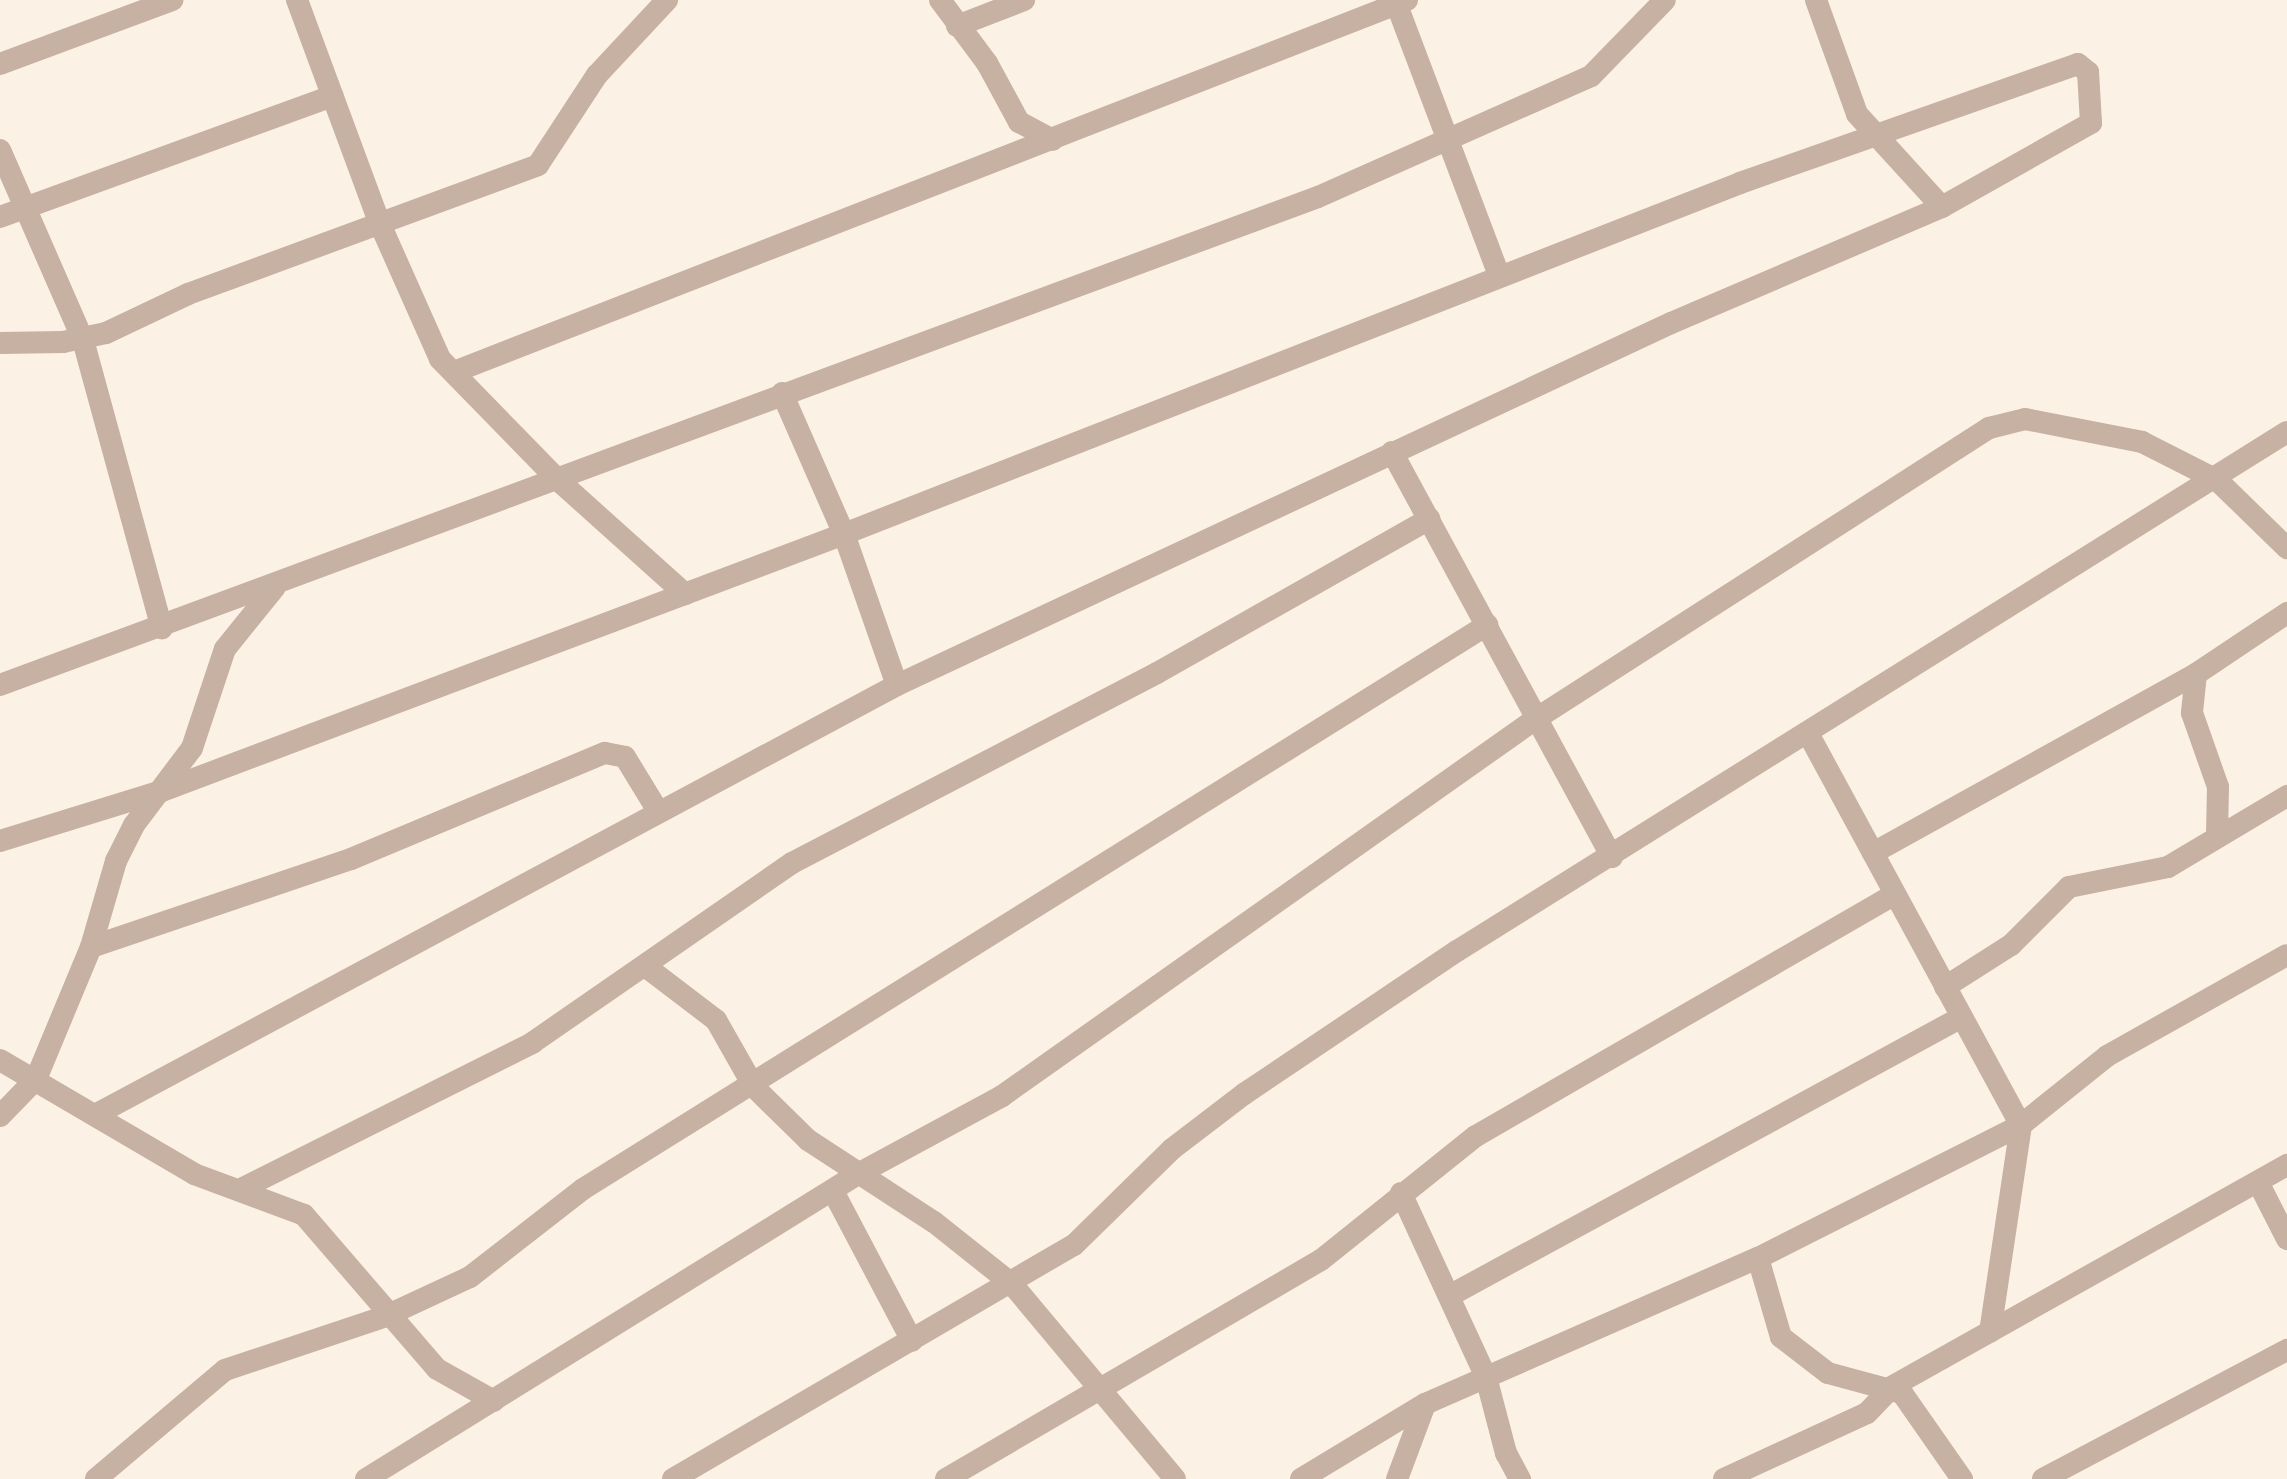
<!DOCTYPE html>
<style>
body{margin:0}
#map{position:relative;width:2287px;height:1479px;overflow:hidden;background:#fcf1e5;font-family:Karla,sans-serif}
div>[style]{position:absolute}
.minor>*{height:22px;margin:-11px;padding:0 11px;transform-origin:11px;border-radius:11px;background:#c6b1a2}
span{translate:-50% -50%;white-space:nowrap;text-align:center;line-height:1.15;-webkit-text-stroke:10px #fff;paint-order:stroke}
</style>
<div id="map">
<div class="minor">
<div style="left:297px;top:0;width:239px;rotate:69.7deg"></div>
<div style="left:380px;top:224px;width:148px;rotate:66deg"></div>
<div style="left:440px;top:359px;width:169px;rotate:45.7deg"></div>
<div style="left:558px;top:480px;width:171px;rotate:41.9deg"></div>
<div style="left:940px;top:0;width:79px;rotate:53.3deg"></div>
<div style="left:987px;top:63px;width:67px;rotate:61.5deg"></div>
<div style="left:1019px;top:122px;width:38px;rotate:28deg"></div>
<div style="left:1395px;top:0;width:294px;rotate:69.3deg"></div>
<div style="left:1816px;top:0;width:121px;rotate:70.2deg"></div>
<div style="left:1857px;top:114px;width:126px;rotate:47.6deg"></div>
<div style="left:957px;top:26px;width:72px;rotate:-21.2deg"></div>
<div style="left:0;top:64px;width:184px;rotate:-20.4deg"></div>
<div style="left:0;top:150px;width:207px;rotate:66.4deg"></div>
<div style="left:83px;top:340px;width:299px;rotate:74.7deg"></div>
<div style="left:0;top:217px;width:354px;rotate:-20deg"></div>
<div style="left:0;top:343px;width:63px;rotate:-0.9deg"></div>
<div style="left:63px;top:342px;width:44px;rotate:-11.8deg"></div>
<div style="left:106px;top:333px;width:91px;rotate:-25.4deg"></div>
<div style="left:188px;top:294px;width:373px;rotate:-20.2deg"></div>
<div style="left:538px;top:165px;width:108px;rotate:-56.8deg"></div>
<div style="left:597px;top:75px;width:103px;rotate:-47deg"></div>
<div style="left:454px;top:372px;width:1023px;rotate:-21.32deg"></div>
<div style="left:782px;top:393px;width:154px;rotate:66.3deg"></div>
<div style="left:844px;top:534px;width:160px;rotate:70.7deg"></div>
<div style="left:1392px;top:452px;width:461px;rotate:61.5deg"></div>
<div style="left:2196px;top:674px;width:39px;rotate:96deg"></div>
<div style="left:2192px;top:713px;width:78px;rotate:70.6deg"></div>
<div style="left:2218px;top:787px;width:48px;rotate:91.2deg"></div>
<div style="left:0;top:685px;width:1405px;rotate:-20.32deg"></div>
<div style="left:1318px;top:197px;width:299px;rotate:-23.9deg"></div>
<div style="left:1591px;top:76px;width:106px;rotate:-45.8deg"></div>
<div style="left:1810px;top:737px;width:442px;rotate:61.5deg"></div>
<div style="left:2021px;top:1125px;width:209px;rotate:98.5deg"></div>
<div style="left:0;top:841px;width:170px;rotate:-17.2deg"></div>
<div style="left:162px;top:791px;width:729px;rotate:-20.65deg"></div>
<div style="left:844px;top:534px;width:962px;rotate:-21.39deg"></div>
<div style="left:1740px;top:183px;width:358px;rotate:-19.4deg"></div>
<div style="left:2078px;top:64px;width:13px;rotate:39deg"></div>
<div style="left:2088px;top:72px;width:51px;rotate:86.6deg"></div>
<div style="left:2091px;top:123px;width:171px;rotate:150.6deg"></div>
<div style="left:1942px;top:207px;width:295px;rotate:156.8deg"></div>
<div style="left:1671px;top:323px;width:854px;rotate:154.93deg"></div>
<div style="left:897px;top:685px;width:910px;rotate:151.8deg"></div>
<div style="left:1873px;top:853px;width:369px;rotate:-29deg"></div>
<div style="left:2196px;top:674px;width:110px;rotate:-33.8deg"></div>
<div style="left:91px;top:947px;width:274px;rotate:-18.7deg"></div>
<div style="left:351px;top:859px;width:275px;rotate:-22.7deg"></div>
<div style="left:605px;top:753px;width:20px;rotate:11deg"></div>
<div style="left:625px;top:757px;width:63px;rotate:58.6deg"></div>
<div style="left:645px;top:966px;width:89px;rotate:37.3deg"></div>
<div style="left:716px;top:1020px;width:77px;rotate:60.4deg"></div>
<div style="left:754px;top:1087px;width:76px;rotate:44.5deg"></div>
<div style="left:808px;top:1140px;width:150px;rotate:33.1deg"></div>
<div style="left:934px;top:1222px;width:100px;rotate:38.5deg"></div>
<div style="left:1012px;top:1284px;width:254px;rotate:50.1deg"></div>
<div style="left:1945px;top:987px;width:78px;rotate:-32.5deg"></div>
<div style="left:2011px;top:945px;width:82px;rotate:-45deg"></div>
<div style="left:2069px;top:887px;width:101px;rotate:-11.4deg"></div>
<div style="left:2168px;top:867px;width:139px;rotate:-30.8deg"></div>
<div style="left:0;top:1060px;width:225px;rotate:30.4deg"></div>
<div style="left:194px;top:1174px;width:117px;rotate:20.4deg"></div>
<div style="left:304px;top:1215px;width:203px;rotate:49.2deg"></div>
<div style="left:437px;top:1369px;width:65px;rotate:29.3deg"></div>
<div style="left:0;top:1116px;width:52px;rotate:-45.8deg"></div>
<div style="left:36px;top:1079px;width:143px;rotate:-67.4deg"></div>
<div style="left:91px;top:947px;width:90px;rotate:-73.8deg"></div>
<div style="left:116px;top:861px;width:40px;rotate:-63.4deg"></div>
<div style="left:134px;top:825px;width:96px;rotate:-53deg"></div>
<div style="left:192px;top:748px;width:104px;rotate:-71.6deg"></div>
<div style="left:225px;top:649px;width:80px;rotate:-51.1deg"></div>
<div style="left:2258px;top:1182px;width:64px;rotate:63deg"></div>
<div style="left:241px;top:1189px;width:326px;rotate:-26.6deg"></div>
<div style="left:532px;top:1043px;width:316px;rotate:-34.7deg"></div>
<div style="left:792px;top:863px;width:411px;rotate:-27.5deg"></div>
<div style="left:1157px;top:673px;width:313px;rotate:-29.5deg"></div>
<div style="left:834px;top:1193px;width:167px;rotate:62.2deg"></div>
<div style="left:1401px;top:1193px;width:203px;rotate:65.2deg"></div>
<div style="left:1486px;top:1377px;width:79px;rotate:75.3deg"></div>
<div style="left:1506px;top:1453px;width:30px;rotate:62deg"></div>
<div style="left:1758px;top:1258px;width:82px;rotate:73.8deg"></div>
<div style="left:1781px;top:1337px;width:59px;rotate:37.5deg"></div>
<div style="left:1828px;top:1373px;width:77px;rotate:15.1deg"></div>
<div style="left:1902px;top:1393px;width:105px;rotate:55.1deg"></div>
<div style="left:1449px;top:1296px;width:582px;rotate:-28.55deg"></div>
<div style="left:96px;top:1479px;width:169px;rotate:-40.2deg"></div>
<div style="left:225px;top:1370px;width:170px;rotate:-18.5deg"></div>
<div style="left:386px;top:1316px;width:93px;rotate:-24.9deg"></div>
<div style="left:470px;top:1277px;width:143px;rotate:-37.9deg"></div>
<div style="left:583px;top:1189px;width:1066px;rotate:-31.96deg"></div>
<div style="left:366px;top:1479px;width:579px;rotate:-31.8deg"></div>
<div style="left:858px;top:1174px;width:164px;rotate:-28.4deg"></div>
<div style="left:1002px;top:1096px;width:651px;rotate:-35.25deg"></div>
<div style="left:1534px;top:720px;width:541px;rotate:-32.69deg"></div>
<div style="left:1989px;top:428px;width:37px;rotate:-14deg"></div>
<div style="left:2025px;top:419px;width:119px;rotate:11.1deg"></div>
<div style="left:2142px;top:442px;width:84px;rotate:26.9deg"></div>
<div style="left:2217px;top:480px;width:98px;rotate:44.2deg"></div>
<div style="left:673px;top:1479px;width:464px;rotate:-30.3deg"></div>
<div style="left:1074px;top:1245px;width:137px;rotate:-44.4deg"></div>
<div style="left:1172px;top:1149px;width:91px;rotate:-37.4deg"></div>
<div style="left:1244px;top:1094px;width:257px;rotate:-33.9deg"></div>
<div style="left:1457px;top:951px;width:979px;rotate:-32.02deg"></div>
<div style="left:946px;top:1479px;width:434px;rotate:-30.3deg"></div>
<div style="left:1321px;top:1260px;width:198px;rotate:-38.7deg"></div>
<div style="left:1476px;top:1136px;width:482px;rotate:-30deg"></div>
<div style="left:1301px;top:1479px;width:145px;rotate:-31.2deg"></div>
<div style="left:1425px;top:1404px;width:364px;rotate:-23.7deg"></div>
<div style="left:1758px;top:1258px;width:295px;rotate:-26.8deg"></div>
<div style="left:2021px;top:1125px;width:110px;rotate:-38.7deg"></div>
<div style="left:2107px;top:1056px;width:206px;rotate:-29.3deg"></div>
<div style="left:1397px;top:1479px;width:80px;rotate:-69.5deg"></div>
<div style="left:1724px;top:1479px;width:157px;rotate:-24.8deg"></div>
<div style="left:1867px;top:1413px;width:37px;rotate:-46deg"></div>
<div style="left:1893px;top:1386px;width:452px;rotate:-29.3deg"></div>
<div style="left:2043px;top:1479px;width:276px;rotate:-27.9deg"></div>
</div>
</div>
